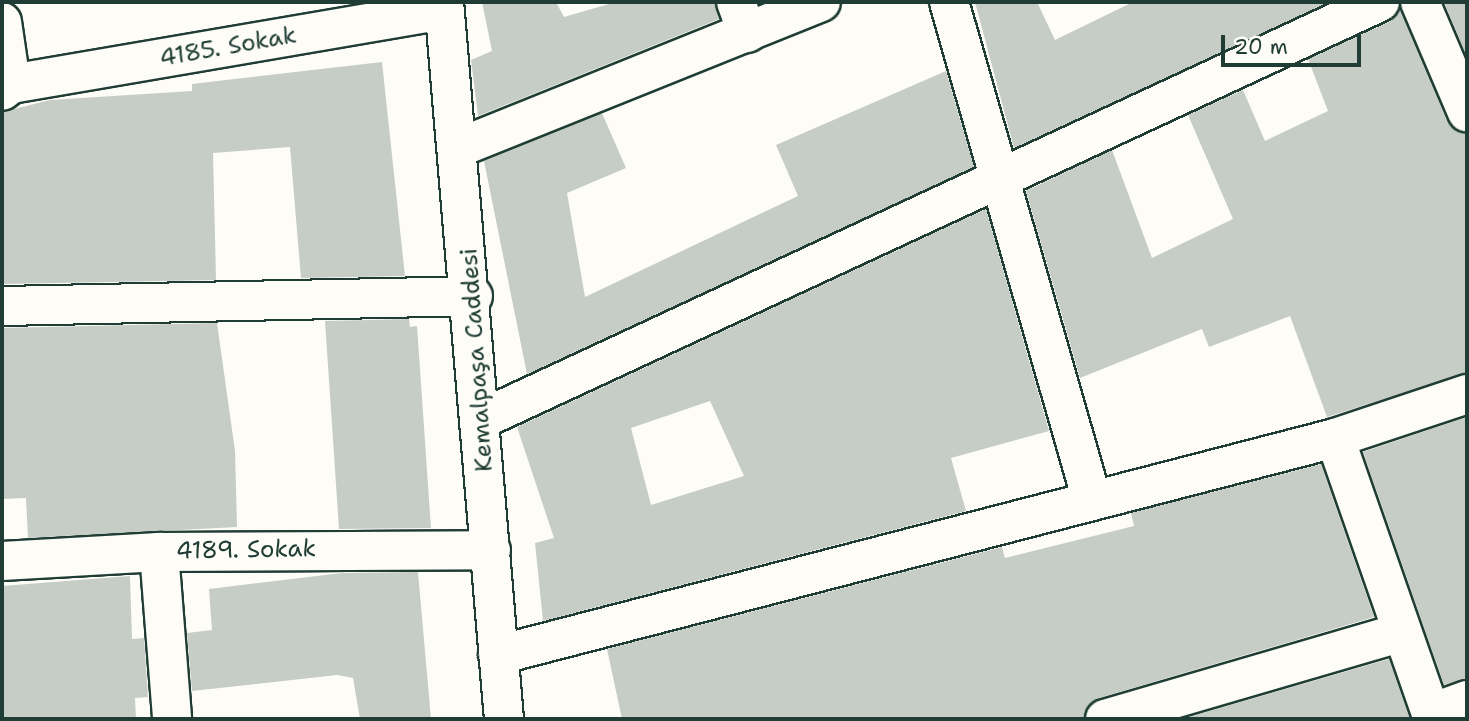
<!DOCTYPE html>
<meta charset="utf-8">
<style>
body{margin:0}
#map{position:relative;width:1469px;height:721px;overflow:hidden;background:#fdfcf7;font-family:"Shantell Sans",sans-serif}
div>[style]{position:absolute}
.building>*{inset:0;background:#c6cdc7}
.roads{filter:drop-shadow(2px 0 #1f3d34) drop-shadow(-2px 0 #1f3d34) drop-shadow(0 2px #1f3d34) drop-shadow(0 -2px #1f3d34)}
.street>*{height:38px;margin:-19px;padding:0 19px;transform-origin:19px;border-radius:19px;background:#fdfcf7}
.primary>*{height:38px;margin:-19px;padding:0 19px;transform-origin:19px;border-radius:19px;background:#fdfcf7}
span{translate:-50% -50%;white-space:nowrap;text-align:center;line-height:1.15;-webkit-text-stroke:5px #fdfcf7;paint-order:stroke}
.street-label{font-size:24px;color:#1f3d34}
.frame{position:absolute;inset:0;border:4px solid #1f3d34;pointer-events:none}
.scale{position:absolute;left:1221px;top:35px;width:140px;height:32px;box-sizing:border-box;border:4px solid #1f3d34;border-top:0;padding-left:9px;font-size:21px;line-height:24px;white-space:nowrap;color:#1f3d34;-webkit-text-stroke:5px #fdfcf7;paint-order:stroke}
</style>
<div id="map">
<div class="building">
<div style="clip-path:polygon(482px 2px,556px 2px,564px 17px,616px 2px,715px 2px,719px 19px,478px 116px,471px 60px,492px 51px)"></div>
<div style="clip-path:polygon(975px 2px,1037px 2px,1055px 40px,1133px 2px,1329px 2px,1014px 148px)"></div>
<div style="clip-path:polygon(1444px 2px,1467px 2px,1467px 57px)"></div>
<div style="clip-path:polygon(1400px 10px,1447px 121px,1467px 133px,1467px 373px,1327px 417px,1290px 316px,1209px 347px,1202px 329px,1080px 378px,1026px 191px,1112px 150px,1152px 258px,1233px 219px,1188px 115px,1243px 90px,1265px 141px,1328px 111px,1308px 59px,1389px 22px)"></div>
<div style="clip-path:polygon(382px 62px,405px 276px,301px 278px,290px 147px,213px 153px,216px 280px,2px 284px,2px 112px,50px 100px,192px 91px,192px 84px)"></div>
<div style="clip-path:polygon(946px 71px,974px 167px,527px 374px,484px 161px,602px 113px,626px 168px,567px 193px,585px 297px,798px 196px,776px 145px)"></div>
<div style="clip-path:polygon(evenodd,986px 209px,1049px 431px,951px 458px,966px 511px,543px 621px,535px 543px,554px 538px,517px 427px,986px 209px,710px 401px,744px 476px,651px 505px,631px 428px,710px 401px)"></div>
<div style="clip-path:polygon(409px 319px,410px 327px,417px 326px,431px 528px,339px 529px,325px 321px)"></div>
<div style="clip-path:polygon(217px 323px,235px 451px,237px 527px,28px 538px,26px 498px,2px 499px,2px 328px)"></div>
<div style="clip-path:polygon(1467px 417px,1467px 679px,1444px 685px,1363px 452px)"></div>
<div style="clip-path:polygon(1321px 464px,1374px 617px,1099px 698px,1084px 719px,622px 719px,607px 649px,1002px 547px,1005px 558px,1134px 526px,1131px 513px)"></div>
<div style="clip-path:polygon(418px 572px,431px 719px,360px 719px,353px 678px,337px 675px,192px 691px,187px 633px,212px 630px,209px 589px,342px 573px)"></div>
<div style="clip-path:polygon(130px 576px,132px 639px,144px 638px,148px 697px,135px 698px,136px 719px,2px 719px,2px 586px)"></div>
<div style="clip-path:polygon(1389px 659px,1410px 719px,1182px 719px)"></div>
</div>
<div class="roads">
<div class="street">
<div style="left:736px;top:2px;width:33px;rotate:70deg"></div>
<div style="left:949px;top:2px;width:518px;rotate:73.98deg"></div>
<div style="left:1420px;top:2px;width:120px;rotate:66.9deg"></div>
<div style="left:2px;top:22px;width:63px;rotate:81.7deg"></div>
<div style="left:11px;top:84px;width:11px;rotate:142deg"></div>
<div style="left:11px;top:84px;width:439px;rotate:-9.7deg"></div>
<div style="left:458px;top:148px;width:391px;rotate:-21.9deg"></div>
<div style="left:2px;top:306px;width:471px;rotate:-1.2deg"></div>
<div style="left:482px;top:419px;width:990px;rotate:-24.91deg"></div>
<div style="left:1335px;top:438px;width:139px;rotate:-18.4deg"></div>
<div style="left:159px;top:552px;width:168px;rotate:85.5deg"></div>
<div style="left:2px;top:561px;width:157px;rotate:-3.3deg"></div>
<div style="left:159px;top:552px;width:332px;rotate:-0.3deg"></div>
<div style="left:498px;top:655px;width:865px;rotate:-14.53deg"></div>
<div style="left:1335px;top:438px;width:298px;rotate:70.8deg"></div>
<div style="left:1431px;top:713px;width:38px;rotate:-20deg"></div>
<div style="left:1105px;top:719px;width:309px;rotate:-16.3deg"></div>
</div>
<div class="primary">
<div style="left:444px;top:2px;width:720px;rotate:85.22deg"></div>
</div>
</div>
<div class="street-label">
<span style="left:228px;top:47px;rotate:-10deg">4185. Sokak</span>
<span style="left:477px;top:360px;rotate:-94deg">Kemalpaşa Caddesi</span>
<span style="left:246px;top:550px;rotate:-1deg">4189. Sokak</span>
</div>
<div class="frame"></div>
<div class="scale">20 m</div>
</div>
